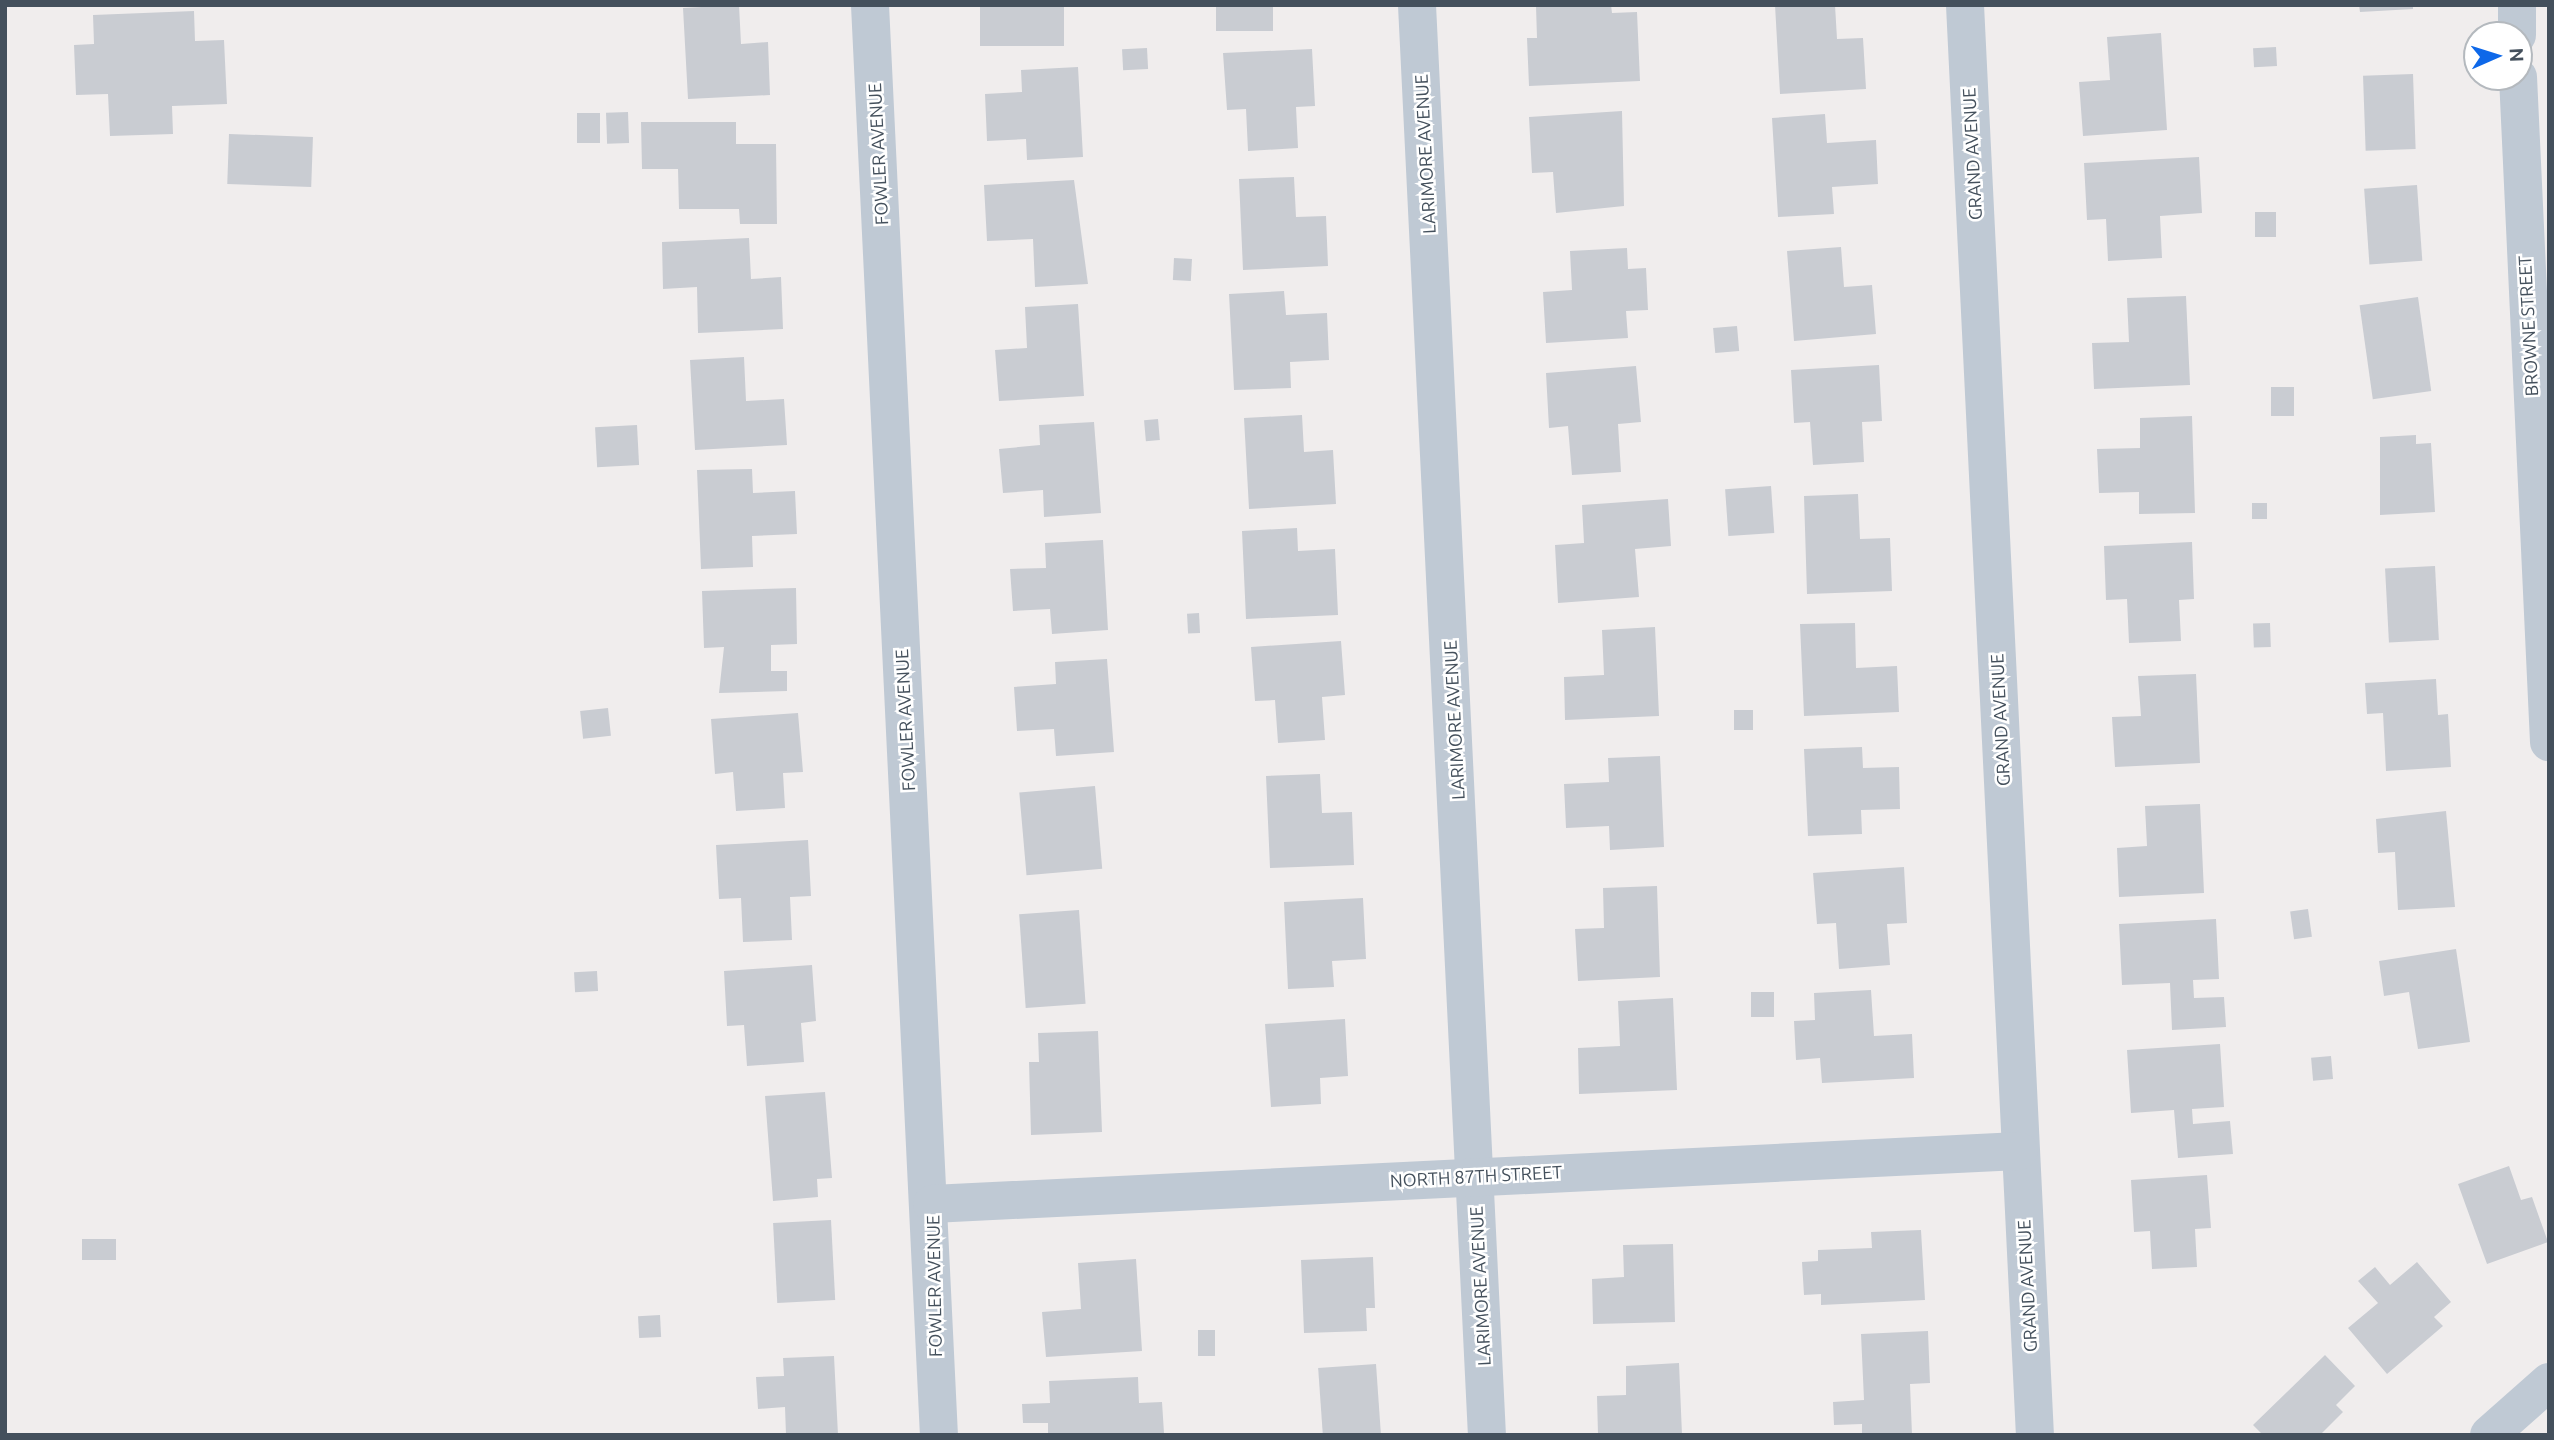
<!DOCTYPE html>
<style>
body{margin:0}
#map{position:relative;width:2554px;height:1440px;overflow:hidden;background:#f0eded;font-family:Ubuntu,sans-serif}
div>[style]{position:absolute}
.building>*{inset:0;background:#c9ccd2;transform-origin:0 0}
.minor>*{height:38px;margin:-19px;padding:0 19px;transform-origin:19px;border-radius:19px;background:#bfc9d4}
span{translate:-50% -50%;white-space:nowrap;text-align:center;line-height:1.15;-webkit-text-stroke:5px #fff;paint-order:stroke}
.street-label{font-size:18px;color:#44505c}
.frame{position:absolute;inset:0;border:7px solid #44505c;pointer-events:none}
.north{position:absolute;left:2463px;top:21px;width:70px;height:70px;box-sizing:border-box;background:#fff;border:2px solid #b4b9be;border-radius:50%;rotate:87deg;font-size:19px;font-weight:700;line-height:28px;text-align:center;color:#44505c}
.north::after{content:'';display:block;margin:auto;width:24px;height:32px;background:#0e68e9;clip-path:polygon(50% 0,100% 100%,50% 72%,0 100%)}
</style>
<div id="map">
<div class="building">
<div style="clip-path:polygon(739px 5px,741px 44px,768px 42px,770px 95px,688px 99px,683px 8px)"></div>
<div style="left:980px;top:5px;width:84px;height:41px"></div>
<div style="left:1216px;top:5px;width:57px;height:26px"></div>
<div style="clip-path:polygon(1611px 5px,1612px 13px,1637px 12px,1640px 81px,1529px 86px,1527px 38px,1537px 38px,1536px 6px)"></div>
<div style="clip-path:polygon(1775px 5px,1835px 5px,1837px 39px,1863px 38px,1866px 89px,1780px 94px)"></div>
<div style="clip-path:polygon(2359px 5px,2413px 5px,2413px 9px,2360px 12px)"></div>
<div style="clip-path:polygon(194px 11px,195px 41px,224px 40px,227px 104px,172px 106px,173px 134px,110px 136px,108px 94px,76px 95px,74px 45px,94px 44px,93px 15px)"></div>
<div style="clip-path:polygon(2161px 33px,2167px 130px,2083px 136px,2079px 82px,2110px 80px,2107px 37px)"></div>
<div style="left:2276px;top:47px;width:19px;height:23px;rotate:87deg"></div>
<div style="left:1147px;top:48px;width:21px;height:25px;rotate:87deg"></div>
<div style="clip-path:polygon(1312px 49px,1315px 106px,1296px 107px,1298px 148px,1248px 151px,1246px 109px,1227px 110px,1223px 53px)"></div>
<div style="clip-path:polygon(1078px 67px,1083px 157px,1027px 160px,1026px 139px,987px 141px,985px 94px,1022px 92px,1021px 70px)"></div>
<div style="left:2413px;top:74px;width:75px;height:50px;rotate:88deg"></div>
<div style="clip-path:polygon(1622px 111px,1624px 206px,1556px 213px,1553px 172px,1532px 173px,1529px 117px)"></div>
<div style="left:628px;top:112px;width:31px;height:22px;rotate:88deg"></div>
<div style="left:577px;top:113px;width:23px;height:30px"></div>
<div style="clip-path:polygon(1825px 114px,1827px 143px,1876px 140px,1878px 184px,1832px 187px,1834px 214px,1778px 217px,1772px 118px)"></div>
<div style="clip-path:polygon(641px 122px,736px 122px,736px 144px,776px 144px,777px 224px,740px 224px,739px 209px,679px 209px,678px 169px,642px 169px)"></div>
<div style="left:229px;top:134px;width:84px;height:50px;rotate:2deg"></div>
<div style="clip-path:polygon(2199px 157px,2202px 213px,2160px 216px,2162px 258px,2108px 261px,2106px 219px,2087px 220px,2084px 163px)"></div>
<div style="clip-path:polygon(1294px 177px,1296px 217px,1326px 216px,1328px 266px,1243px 270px,1239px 179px)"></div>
<div style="clip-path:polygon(1074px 180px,1088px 284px,1035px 287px,1033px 239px,987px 241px,984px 185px)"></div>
<div style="left:2417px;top:185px;width:76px;height:53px;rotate:86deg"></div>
<div style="left:2255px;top:212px;width:21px;height:25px"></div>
<div style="clip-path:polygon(749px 238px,751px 279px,781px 277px,783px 329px,698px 333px,697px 287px,663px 289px,662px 242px)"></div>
<div style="clip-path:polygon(1841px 247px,1844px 287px,1872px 285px,1876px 334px,1794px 341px,1787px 251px)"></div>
<div style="clip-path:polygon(1627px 248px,1628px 269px,1646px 268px,1648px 310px,1626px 311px,1628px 338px,1546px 343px,1543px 292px,1572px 290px,1570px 251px)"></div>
<div style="left:1174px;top:258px;width:18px;height:22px;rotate:3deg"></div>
<div style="clip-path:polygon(1284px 291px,1286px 315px,1327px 313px,1329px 360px,1290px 362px,1291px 388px,1234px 390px,1229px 294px)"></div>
<div style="clip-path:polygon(2186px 296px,2190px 385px,2094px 389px,2092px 343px,2129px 342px,2127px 298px)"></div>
<div style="left:2418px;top:297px;width:95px;height:59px;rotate:82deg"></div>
<div style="clip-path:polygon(1078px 304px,1084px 396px,999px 401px,995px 350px,1027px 348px,1025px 307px)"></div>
<div style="left:1737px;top:326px;width:25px;height:24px;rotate:85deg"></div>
<div style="clip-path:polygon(744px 357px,746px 401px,784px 399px,787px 445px,695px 450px,690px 360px)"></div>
<div style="clip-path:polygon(1879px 365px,1882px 421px,1862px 422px,1864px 462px,1813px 465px,1810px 422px,1794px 423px,1791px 370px)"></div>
<div style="clip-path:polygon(1636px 366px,1641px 422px,1618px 424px,1621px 472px,1572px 475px,1568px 426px,1549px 428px,1546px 373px)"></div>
<div style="left:2271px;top:387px;width:23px;height:29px"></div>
<div style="clip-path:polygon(1302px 415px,1304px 452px,1333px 450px,1336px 504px,1249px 509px,1244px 418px)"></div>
<div style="clip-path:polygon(2192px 416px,2195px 513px,2139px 514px,2139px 492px,2099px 493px,2097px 449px,2140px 448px,2140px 418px)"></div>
<div style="left:1158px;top:419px;width:21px;height:14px;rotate:85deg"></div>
<div style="clip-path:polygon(1094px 422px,1101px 513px,1044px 517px,1043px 490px,1003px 493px,999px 449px,1040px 445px,1039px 425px)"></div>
<div style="left:637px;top:425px;width:40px;height:42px;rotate:87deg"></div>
<div style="clip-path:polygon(2416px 435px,2416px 444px,2431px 443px,2435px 512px,2380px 515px,2380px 437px)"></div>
<div style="clip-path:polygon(752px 469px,753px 493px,795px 491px,797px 534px,752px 536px,753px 567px,701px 569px,697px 470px)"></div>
<div style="left:1771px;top:486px;width:47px;height:46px;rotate:86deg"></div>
<div style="clip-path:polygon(1858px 494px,1860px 539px,1890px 538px,1892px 591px,1807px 594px,1804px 496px)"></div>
<div style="clip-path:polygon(1668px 499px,1671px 546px,1635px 549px,1639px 597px,1558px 603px,1555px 545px,1584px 543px,1582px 505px)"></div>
<div style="left:2252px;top:503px;width:15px;height:16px"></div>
<div style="clip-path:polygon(1297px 528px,1298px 551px,1335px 549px,1338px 615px,1246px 619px,1242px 531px)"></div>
<div style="clip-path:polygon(1103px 540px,1108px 630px,1052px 634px,1050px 609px,1013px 611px,1010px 569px,1046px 568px,1045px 543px)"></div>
<div style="clip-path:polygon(2192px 542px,2194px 599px,2179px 600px,2181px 641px,2129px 643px,2127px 599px,2106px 600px,2104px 546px)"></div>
<div style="left:2435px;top:566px;width:74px;height:50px;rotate:87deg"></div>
<div style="clip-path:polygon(796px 588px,797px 644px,771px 645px,771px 671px,787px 671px,787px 691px,719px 693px,724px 647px,704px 648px,702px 591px)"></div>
<div style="left:1199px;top:613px;width:20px;height:12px;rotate:87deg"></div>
<div style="clip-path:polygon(1855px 623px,1856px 668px,1897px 666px,1899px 712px,1804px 716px,1800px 624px)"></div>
<div style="left:2270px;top:623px;width:24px;height:17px;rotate:88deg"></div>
<div style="clip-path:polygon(1655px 627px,1659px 716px,1565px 720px,1564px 677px,1604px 675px,1602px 630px)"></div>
<div style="clip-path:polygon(1341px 641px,1345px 695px,1322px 697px,1325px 740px,1278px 743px,1275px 700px,1255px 701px,1251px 647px)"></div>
<div style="clip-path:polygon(1107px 659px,1114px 752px,1056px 756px,1054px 729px,1017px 731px,1014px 687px,1056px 684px,1055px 662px)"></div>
<div style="clip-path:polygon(2196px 674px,2200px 763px,2115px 767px,2112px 717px,2141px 716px,2138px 676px)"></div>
<div style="clip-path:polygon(2436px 679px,2438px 715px,2448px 714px,2451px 767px,2386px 771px,2383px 713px,2367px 714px,2365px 683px)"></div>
<div style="left:608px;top:708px;width:28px;height:28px;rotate:84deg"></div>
<div style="left:1753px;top:710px;width:20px;height:19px;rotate:90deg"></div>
<div style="clip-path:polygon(798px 713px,803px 772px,783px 773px,785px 808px,736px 811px,733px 772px,715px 774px,711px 719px)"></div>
<div style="clip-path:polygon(1862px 747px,1863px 768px,1899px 767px,1900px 809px,1861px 810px,1862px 834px,1808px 836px,1804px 749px)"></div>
<div style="clip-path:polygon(1660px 756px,1664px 847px,1610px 850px,1609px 826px,1566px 828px,1564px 784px,1609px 782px,1608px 758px)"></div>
<div style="clip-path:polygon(1320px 774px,1322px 813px,1352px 812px,1354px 865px,1270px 868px,1266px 776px)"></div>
<div style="left:1095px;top:786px;width:83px;height:76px;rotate:85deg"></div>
<div style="clip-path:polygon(2200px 804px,2204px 893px,2119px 897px,2117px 848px,2147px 846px,2145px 806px)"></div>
<div style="clip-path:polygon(2446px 811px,2455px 907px,2398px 910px,2395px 852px,2378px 853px,2376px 819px)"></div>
<div style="clip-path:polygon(808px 840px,811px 896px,790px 897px,792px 940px,743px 942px,741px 898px,719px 899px,716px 845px)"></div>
<div style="clip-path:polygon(1904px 867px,1907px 923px,1887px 924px,1890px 965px,1839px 969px,1836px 923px,1817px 924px,1813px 873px)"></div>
<div style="clip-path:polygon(1657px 886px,1660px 977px,1578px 981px,1575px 929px,1604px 928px,1603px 888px)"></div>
<div style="clip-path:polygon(1363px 898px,1366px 959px,1332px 961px,1334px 987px,1288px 989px,1284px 902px)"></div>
<div style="left:2308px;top:909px;width:28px;height:18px;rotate:82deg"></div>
<div style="left:1079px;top:910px;width:94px;height:60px;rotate:86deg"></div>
<div style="clip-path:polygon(2216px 919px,2219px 979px,2193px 980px,2194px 998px,2224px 997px,2226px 1027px,2172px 1030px,2170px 983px,2122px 985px,2119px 924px)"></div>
<div style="clip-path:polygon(2456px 949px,2470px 1042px,2418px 1049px,2409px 992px,2384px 996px,2379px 961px)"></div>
<div style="clip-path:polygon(812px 965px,816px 1021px,801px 1023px,804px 1062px,747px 1066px,744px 1025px,727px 1026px,724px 971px)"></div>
<div style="left:597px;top:971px;width:20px;height:23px;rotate:87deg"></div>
<div style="clip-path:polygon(1871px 990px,1874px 1036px,1912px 1034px,1914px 1078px,1822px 1083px,1820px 1058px,1796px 1060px,1794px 1021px,1815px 1020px,1814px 993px)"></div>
<div style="left:1751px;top:992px;width:23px;height:25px"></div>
<div style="clip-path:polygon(1673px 998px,1677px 1090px,1579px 1094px,1578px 1048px,1620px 1046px,1618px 1001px)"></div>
<div style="clip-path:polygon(1345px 1019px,1348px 1076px,1320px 1078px,1321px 1104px,1271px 1107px,1265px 1024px)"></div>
<div style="clip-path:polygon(1098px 1031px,1102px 1132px,1031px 1135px,1029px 1062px,1039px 1062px,1038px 1033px)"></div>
<div style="clip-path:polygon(2220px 1044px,2224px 1107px,2192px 1109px,2193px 1124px,2230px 1121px,2233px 1154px,2178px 1158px,2174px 1110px,2131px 1113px,2127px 1050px)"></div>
<div style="left:2331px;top:1056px;width:23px;height:20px;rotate:85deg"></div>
<div style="clip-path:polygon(825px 1092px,832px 1178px,817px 1179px,818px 1197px,773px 1201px,765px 1096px)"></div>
<div style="clip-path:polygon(2509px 1166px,2521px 1200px,2532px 1197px,2548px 1242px,2487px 1264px,2458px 1184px)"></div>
<div style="clip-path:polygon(2207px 1175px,2211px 1228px,2195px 1229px,2197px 1267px,2152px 1269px,2150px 1231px,2134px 1232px,2131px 1180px)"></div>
<div style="left:831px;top:1220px;width:80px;height:58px;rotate:87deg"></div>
<div style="clip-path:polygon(1921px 1230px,1925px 1300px,1821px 1305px,1821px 1294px,1804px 1295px,1802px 1262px,1818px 1261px,1818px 1250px,1872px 1248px,1871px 1232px)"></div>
<div style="left:82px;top:1239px;width:34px;height:21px"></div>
<div style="clip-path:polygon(1673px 1244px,1675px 1322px,1593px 1324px,1592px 1279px,1624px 1277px,1623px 1245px)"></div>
<div style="clip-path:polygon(1373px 1257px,1375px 1308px,1366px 1308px,1367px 1331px,1304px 1333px,1301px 1260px)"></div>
<div style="clip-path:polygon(1136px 1259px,1142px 1351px,1046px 1357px,1042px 1312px,1081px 1309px,1078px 1263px)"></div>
<div style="clip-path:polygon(2417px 1262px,2451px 1302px,2434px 1317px,2443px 1326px,2387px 1374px,2348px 1328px,2378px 1303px,2358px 1281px,2375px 1267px,2390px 1285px)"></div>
<div style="left:660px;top:1315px;width:22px;height:22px;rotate:87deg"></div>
<div style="left:1198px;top:1330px;width:17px;height:26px"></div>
<div style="clip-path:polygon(1928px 1331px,1930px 1383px,1910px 1384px,1912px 1435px,1862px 1435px,1862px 1424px,1834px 1425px,1833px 1402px,1864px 1400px,1861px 1334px)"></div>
<div style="clip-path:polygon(2325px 1355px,2355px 1386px,2336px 1405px,2343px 1412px,2320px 1435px,2263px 1435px,2253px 1425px)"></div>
<div style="clip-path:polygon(834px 1356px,838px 1435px,786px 1435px,785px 1407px,758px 1409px,756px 1377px,784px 1376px,783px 1358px)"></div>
<div style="clip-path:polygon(1679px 1363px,1682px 1435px,1598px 1435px,1597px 1396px,1626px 1395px,1626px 1366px)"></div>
<div style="left:1376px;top:1364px;width:71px;height:58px;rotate:86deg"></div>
<div style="clip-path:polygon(1138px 1377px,1139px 1403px,1162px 1402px,1164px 1433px,1048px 1435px,1048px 1423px,1023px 1423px,1022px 1404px,1050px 1403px,1049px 1381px)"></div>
</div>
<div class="minor">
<div style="left:870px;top:5px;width:1432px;rotate:87.24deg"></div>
<div style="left:1417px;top:5px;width:1432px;rotate:87.2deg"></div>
<div style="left:1965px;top:5px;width:1432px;rotate:87.2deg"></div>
<div style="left:2517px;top:5px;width:30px;rotate:90deg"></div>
<div style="left:2518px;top:77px;width:666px;rotate:87.33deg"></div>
<div style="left:932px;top:1204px;width:1088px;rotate:-2.79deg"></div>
<div style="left:2489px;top:1435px;width:80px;rotate:-41.5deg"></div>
</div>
<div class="street-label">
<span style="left:878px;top:154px;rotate:-93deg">FOWLER AVENUE</span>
<span style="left:1425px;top:154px;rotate:-93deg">LARIMORE AVENUE</span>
<span style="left:1972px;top:154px;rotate:-93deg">GRAND AVENUE</span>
<span style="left:2528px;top:326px;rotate:-93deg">BROWNE STREET</span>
<span style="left:905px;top:720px;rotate:-93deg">FOWLER AVENUE</span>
<span style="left:1454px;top:720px;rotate:-93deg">LARIMORE AVENUE</span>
<span style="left:2000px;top:720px;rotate:-93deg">GRAND AVENUE</span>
<span style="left:1476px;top:1176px;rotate:-3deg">NORTH 87TH STREET</span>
<span style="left:934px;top:1286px;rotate:-91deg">FOWLER AVENUE</span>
<span style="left:1480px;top:1286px;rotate:-93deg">LARIMORE AVENUE</span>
<span style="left:2027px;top:1286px;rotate:-93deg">GRAND AVENUE</span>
</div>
<div class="frame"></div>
<div class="north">N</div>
</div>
